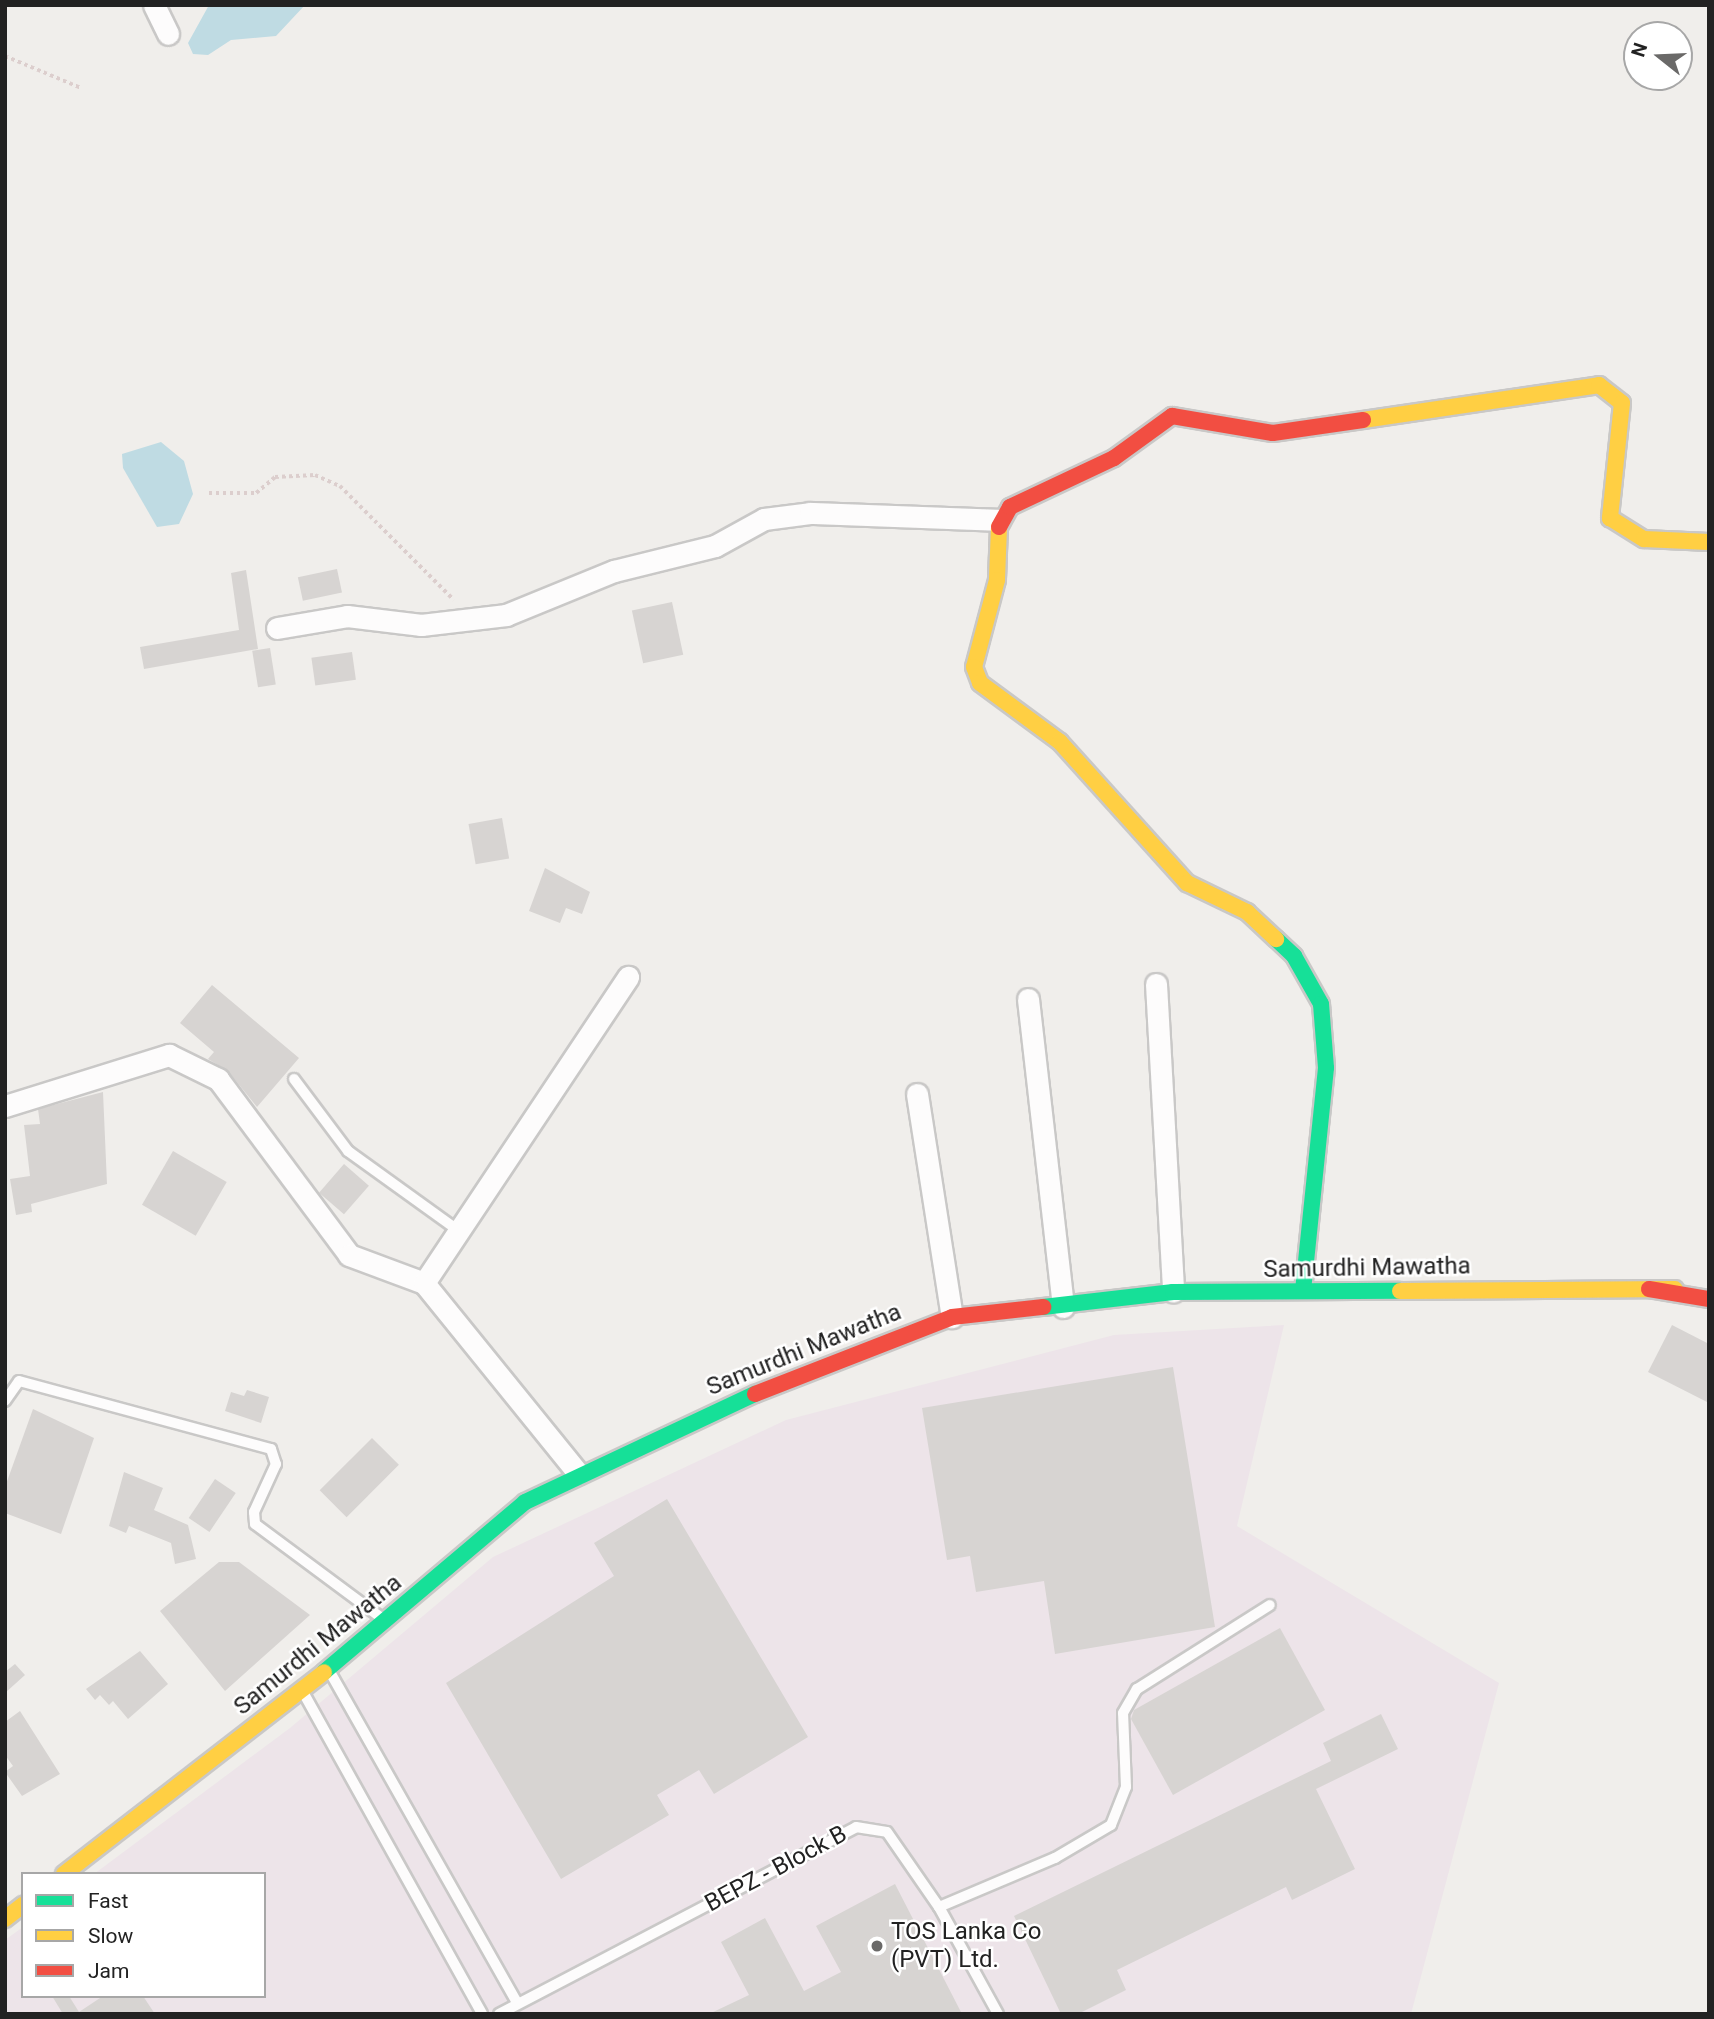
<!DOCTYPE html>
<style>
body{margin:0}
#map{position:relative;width:1714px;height:2019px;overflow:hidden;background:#f0eeeb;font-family:Roboto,sans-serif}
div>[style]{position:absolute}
.industrial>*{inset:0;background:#ede4e9}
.water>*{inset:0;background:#bfdbe3}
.building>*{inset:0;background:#d7d4d2;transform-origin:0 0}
.path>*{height:3.5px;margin-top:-1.75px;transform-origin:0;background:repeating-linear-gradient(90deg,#dccecd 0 3.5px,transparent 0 7px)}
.roads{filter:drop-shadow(2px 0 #c9c8c7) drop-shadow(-2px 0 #c9c8c7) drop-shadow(0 2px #c9c8c7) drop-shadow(0 -2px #c9c8c7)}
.lane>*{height:10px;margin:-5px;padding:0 5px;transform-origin:5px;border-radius:5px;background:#fdfcfc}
.street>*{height:21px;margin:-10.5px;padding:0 10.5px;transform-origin:10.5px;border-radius:10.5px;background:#fdfcfc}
.fast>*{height:16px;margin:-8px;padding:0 8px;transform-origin:8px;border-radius:8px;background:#16e098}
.slow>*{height:16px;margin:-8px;padding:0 8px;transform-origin:8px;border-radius:8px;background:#ffcf43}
.jam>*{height:16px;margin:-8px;padding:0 8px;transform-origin:8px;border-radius:8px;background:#f24e42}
.dots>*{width:19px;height:19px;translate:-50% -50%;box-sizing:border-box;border:4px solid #fff;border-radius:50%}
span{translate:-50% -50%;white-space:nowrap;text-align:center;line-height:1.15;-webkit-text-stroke:5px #fff;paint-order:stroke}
.street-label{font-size:24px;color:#222}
.poi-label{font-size:24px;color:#222}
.left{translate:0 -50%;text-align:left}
.frame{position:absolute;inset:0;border:7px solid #222;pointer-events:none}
.legend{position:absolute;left:21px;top:1872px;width:245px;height:126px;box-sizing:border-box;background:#fff;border:2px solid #a7a7a7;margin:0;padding:9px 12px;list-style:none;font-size:21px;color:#222}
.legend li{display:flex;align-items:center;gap:14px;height:35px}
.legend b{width:35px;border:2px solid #a7a7a7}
.north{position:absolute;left:1623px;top:21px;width:70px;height:70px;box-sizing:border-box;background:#fff;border:2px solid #a7a7a7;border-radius:50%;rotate:288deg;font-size:19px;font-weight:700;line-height:28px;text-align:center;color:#222}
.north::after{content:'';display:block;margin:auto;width:24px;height:32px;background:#6a6968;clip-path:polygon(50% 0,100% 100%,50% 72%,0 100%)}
</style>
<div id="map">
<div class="industrial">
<div style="clip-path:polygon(1284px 1325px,1237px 1526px,1499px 1683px,1411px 2014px,5px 2014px,5px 1940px,23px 1927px,23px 1996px,264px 1996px,264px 1874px,94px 1874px,290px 1728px,493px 1557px,786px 1420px,1114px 1335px)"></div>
</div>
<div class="water">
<div style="clip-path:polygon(209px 5px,305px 5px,276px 36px,231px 40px,208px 55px,193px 54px,188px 43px)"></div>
<div style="clip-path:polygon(161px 442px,184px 461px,193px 494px,179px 524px,157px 527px,123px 468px,122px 454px)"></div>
</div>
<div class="building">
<div style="left:337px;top:569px;width:24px;height:40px;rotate:78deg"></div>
<div style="clip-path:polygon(246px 570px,258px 649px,144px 669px,140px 647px,239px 630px,231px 573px)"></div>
<div style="left:672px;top:602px;width:54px;height:41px;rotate:78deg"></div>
<div style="left:270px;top:648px;width:37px;height:18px;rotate:81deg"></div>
<div style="left:352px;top:652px;width:28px;height:41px;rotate:82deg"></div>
<div style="left:502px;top:818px;width:41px;height:34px;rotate:80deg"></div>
<div style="clip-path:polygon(545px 868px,590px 892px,582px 914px,566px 908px,560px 923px,529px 911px)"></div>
<div style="clip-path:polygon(212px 985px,299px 1058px,257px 1107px,228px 1071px,208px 1059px,214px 1052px,180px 1023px)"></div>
<div style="clip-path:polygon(103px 1092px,107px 1184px,31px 1204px,32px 1212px,16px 1215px,10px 1179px,30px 1176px,24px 1125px,40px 1124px,38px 1109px)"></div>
<div style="left:173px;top:1151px;width:62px;height:62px;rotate:30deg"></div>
<div style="left:344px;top:1164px;width:33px;height:38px;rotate:41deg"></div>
<div style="clip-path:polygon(1672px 1325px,1709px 1344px,1709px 1403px,1648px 1372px)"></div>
<div style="clip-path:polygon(1173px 1367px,1215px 1627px,1055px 1654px,1044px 1581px,976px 1592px,970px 1556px,947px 1560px,922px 1408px)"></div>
<div style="clip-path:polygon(247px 1390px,269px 1397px,261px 1423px,225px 1411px,231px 1392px,244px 1396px)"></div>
<div style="clip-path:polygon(33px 1409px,94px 1438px,61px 1534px,5px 1513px,5px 1487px)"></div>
<div style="left:372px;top:1438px;width:38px;height:74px;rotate:45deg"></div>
<div style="clip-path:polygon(124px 1472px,163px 1488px,154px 1510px,188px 1525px,196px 1559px,175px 1564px,171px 1543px,129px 1526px,126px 1533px,109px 1526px)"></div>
<div style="left:215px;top:1479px;width:25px;height:47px;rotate:34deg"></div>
<div style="clip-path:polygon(667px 1499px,808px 1737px,714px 1794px,699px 1770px,657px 1795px,669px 1815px,561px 1879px,446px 1683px,614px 1576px,594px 1543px)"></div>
<div style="clip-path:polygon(219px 1562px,239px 1562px,310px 1615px,225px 1691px,160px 1611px)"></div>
<div style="clip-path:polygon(1280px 1628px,1325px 1710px,1173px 1795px,1131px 1719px,1134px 1710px)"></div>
<div style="clip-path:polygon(140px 1651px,168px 1684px,128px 1719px,113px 1701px,109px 1705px,100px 1695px,95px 1700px,86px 1689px)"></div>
<div style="clip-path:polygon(15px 1664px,25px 1675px,5px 1693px,5px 1672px)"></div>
<div style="clip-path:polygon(20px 1711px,60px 1774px,22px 1796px,5px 1772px,13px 1766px,5px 1755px,5px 1722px)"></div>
<div style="clip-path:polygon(1381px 1714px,1398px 1749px,1316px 1789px,1355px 1869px,1292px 1900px,1286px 1887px,1117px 1970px,1126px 1990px,1078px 2014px,1061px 2014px,1014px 1916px,1331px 1761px,1323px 1743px)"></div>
<div style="clip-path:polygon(895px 1884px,962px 2014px,709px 2014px,749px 1995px,721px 1942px,765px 1918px,804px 1991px,841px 1972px,816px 1926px)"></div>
<div style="clip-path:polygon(52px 1996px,69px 1996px,79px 2012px,103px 1996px,143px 1996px,155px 2014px,63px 2014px)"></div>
</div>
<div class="path">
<div style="left:5px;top:56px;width:82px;rotate:22.8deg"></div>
<div style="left:209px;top:493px;width:47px"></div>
<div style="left:256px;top:493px;width:25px;rotate:-40deg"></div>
<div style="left:275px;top:477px;width:40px;rotate:-2.9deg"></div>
<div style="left:315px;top:475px;width:27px;rotate:24deg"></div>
<div style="left:340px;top:486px;width:161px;rotate:45deg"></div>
</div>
<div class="roads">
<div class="lane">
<div style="left:294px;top:1079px;width:90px;rotate:53.1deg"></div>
<div style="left:348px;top:1151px;width:137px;rotate:35.8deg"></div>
<div style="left:5px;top:1401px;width:24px;rotate:-55deg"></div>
<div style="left:19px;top:1381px;width:261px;rotate:15.1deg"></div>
<div style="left:271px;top:1449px;width:16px;rotate:72deg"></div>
<div style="left:276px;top:1464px;width:53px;rotate:114.6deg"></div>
<div style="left:254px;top:1512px;width:12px;rotate:85deg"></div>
<div style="left:255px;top:1524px;width:159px;rotate:36.6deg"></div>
<div style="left:330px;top:1672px;width:380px;rotate:60.5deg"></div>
<div style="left:303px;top:1692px;width:368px;rotate:60.9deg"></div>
<div style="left:939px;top:1907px;width:126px;rotate:-22.9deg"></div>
<div style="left:1055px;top:1858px;width:65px;rotate:-30.5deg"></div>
<div style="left:1111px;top:1825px;width:41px;rotate:-68.5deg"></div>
<div style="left:1126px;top:1787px;width:74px;rotate:-92.3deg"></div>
<div style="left:1123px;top:1713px;width:28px;rotate:-60deg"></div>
<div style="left:1137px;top:1689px;width:157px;rotate:-32.3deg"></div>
<div style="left:499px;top:2014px;width:403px;rotate:-27.6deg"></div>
<div style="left:856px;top:1827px;width:31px;rotate:9deg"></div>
<div style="left:887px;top:1832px;width:91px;rotate:55.3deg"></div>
<div style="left:939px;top:1907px;width:122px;rotate:61.1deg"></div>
</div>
<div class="street">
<div style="left:154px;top:5px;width:32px;rotate:64deg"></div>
<div style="left:277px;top:628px;width:71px;rotate:-9.7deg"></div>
<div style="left:347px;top:616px;width:75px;rotate:6.9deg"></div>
<div style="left:421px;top:625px;width:86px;rotate:-6.7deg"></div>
<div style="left:506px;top:615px;width:117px;rotate:-22.2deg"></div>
<div style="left:614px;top:571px;width:104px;rotate:-13.9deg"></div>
<div style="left:715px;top:546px;width:56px;rotate:-28.9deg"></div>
<div style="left:764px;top:519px;width:46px;rotate:-7.4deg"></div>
<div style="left:810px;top:513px;width:189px;rotate:2.1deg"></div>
<div style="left:1156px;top:984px;width:308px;rotate:86.8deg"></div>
<div style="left:1028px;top:999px;width:310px;rotate:83.5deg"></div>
<div style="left:917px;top:1094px;width:226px;rotate:81.1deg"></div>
<div style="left:5px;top:1106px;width:172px;rotate:-17.3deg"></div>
<div style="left:169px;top:1055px;width:55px;rotate:26.1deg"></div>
<div style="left:218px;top:1079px;width:219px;rotate:53.3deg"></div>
<div style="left:349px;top:1255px;width:80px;rotate:20.5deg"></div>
<div style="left:424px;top:1283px;width:245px;rotate:51deg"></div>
<div style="left:424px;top:1283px;width:368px;rotate:-56.3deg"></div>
</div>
<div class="fast">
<div style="left:1276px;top:939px;width:25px;rotate:43deg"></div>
<div style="left:1294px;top:956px;width:55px;rotate:60.6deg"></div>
<div style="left:1321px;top:1004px;width:64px;rotate:85.5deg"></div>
<div style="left:1326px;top:1068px;width:224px;rotate:95.9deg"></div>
<div style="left:1043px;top:1307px;width:131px;rotate:-6.6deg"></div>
<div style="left:1173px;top:1292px;width:227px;rotate:-0.3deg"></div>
<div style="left:324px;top:1672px;width:263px;rotate:-40.2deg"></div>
<div style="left:525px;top:1502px;width:254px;rotate:-25.2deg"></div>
</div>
<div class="slow">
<div style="left:1363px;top:420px;width:239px;rotate:-8.4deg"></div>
<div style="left:1599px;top:385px;width:29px;rotate:38deg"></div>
<div style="left:1622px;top:403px;width:116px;rotate:96deg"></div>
<div style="left:1610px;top:518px;width:40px;rotate:32deg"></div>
<div style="left:1644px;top:539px;width:65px;rotate:2.6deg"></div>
<div style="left:999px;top:527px;width:53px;rotate:92.2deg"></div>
<div style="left:997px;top:580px;width:90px;rotate:104.8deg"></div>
<div style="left:974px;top:667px;width:17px;rotate:69deg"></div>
<div style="left:980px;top:683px;width:99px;rotate:36.4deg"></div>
<div style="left:1060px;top:742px;width:190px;rotate:48deg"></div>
<div style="left:1187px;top:883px;width:67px;rotate:25.8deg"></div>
<div style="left:1247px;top:912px;width:40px;rotate:43deg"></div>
<div style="left:1400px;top:1291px;width:275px;rotate:-0.4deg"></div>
<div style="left:64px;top:1874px;width:329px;rotate:-37.8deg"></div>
<div style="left:5px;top:1919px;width:23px;rotate:-38deg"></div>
</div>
<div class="jam">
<div style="left:999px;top:527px;width:23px;rotate:-61deg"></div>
<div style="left:1010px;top:507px;width:115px;rotate:-25.2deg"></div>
<div style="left:1114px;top:458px;width:72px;rotate:-35.9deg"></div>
<div style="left:1172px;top:416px;width:102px;rotate:9.6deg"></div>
<div style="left:1273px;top:433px;width:91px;rotate:-8.2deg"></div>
<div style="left:1649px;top:1289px;width:61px;rotate:9.5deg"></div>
<div style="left:755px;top:1394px;width:212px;rotate:-21.3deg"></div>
<div style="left:952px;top:1317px;width:92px;rotate:-6.3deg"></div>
</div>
</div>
<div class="dots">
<div style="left:877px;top:1946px;background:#6a6968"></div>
</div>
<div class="street-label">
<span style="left:1367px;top:1268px;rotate:-1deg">Samurdhi Mawatha</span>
<span style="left:804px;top:1350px;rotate:-22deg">Samurdhi Mawatha</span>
<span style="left:318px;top:1645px;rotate:-39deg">Samurdhi Mawatha</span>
<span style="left:776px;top:1869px;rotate:-28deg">BEPZ - Block B</span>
</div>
<div class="poi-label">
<span class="left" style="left:891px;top:1946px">TOS Lanka Co<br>(PVT) Ltd.</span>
</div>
<div class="frame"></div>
<ul class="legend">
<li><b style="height:9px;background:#16e098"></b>Fast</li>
<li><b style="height:9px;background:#ffcf43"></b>Slow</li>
<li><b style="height:9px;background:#f24e42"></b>Jam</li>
</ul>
<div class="north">N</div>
</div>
